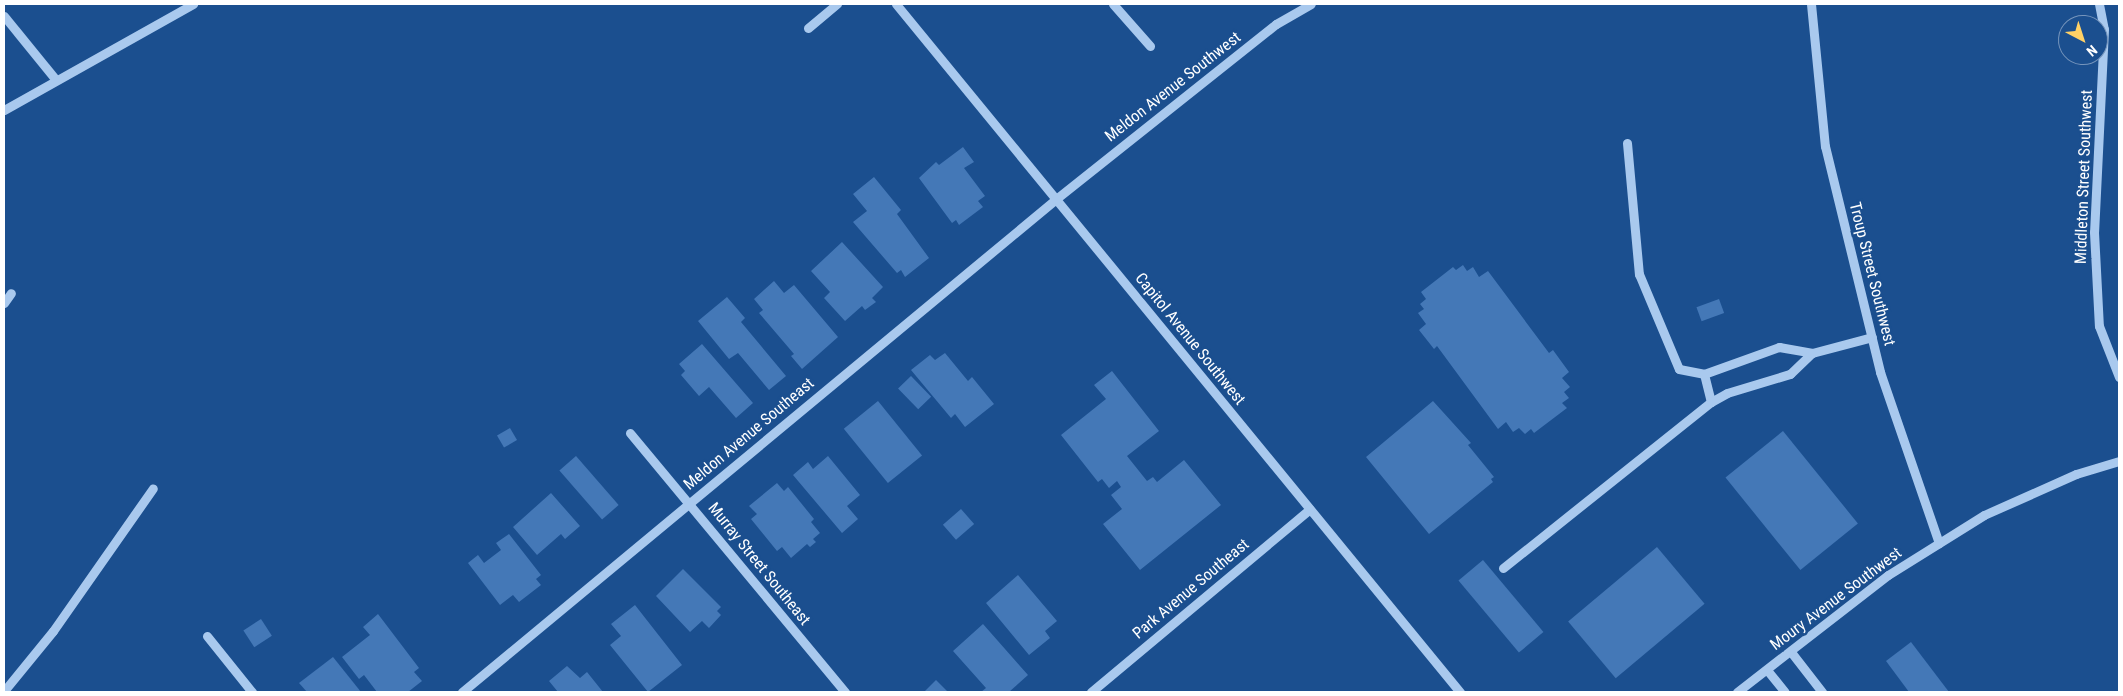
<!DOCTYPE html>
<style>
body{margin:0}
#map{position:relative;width:2123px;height:696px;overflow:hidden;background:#1b4f8f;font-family:"Roboto Condensed",sans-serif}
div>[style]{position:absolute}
.building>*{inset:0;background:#4478b7;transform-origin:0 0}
.minor>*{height:9px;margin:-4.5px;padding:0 4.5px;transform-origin:4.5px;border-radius:4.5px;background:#a9c9ee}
span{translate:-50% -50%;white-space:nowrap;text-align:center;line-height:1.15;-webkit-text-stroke:5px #1b4f8f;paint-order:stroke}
.street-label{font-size:16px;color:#fff}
.frame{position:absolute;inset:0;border:5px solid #fff;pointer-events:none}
.north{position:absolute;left:2058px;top:15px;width:50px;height:50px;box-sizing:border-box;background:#1b4f8f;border:1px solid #7695bc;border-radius:50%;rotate:140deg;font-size:14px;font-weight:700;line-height:20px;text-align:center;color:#fff}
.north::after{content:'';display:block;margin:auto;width:18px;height:22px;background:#ffd166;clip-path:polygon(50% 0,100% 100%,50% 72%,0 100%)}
</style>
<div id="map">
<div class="building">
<div style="clip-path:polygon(963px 147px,974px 162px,964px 168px,985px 196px,978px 201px,983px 207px,959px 225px,956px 220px,952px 223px,919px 178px,936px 162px,939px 165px)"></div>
<div style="clip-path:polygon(874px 177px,901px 210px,897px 214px,929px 258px,905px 277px,901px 270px,897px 273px,853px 222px,867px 211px,853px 194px)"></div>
<div style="clip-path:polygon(842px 242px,883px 287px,872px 298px,876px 302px,865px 310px,862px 306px,845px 321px,824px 298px,830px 292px,811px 271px)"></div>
<div style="clip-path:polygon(1463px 265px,1467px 271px,1473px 267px,1479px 277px,1488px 271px,1549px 353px,1553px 350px,1569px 372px,1562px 378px,1570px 387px,1564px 392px,1569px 398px,1562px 403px,1567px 408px,1534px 433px,1531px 429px,1525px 434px,1519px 428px,1513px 432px,1506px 422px,1498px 429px,1437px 346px,1434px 349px,1419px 330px,1426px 324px,1418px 313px,1424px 309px,1420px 304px,1426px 299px,1421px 292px,1453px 267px,1456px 270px)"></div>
<div style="clip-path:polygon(774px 281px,784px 293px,794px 285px,838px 337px,802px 369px,791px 356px,794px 354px,759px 313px,763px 310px,754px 299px)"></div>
<div style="clip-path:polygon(727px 297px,745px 318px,741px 322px,786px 376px,769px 390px,738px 353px,729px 359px,698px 321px)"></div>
<div style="left:1719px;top:299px;width:15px;height:24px;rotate:70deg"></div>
<div style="clip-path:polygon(702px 344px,753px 403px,736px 418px,709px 387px,699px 396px,681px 375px,685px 371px,679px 364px)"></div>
<div style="clip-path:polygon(945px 353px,968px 381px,972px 377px,994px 404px,965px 427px,955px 414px,951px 418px,911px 370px,930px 355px,935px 360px)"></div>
<div style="clip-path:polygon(1112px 371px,1159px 431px,1127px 456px,1147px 481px,1153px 477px,1157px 482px,1184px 460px,1221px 505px,1140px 570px,1103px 524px,1122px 509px,1111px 495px,1121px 487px,1117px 481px,1109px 488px,1102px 479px,1098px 482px,1061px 435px,1106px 399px,1094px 385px)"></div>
<div style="left:911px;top:376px;width:29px;height:18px;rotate:46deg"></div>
<div style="left:878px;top:401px;width:70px;height:44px;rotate:51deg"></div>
<div style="clip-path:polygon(1433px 401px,1471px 443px,1468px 445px,1494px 477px,1491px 479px,1493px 482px,1429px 534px,1366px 457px)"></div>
<div style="left:510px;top:428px;width:14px;height:15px;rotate:60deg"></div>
<div style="left:1783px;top:431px;width:119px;height:74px;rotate:51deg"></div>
<div style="left:576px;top:456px;width:65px;height:22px;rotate:49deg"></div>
<div style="clip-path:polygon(828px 456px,860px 495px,847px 506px,858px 519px,842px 533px,793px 475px,808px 462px,813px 469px)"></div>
<div style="clip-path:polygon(777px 483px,784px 491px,788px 487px,814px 519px,811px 522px,820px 533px,813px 539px,816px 542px,810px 547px,807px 544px,791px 558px,782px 547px,777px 551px,751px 519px,757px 514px,749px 506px)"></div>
<div style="clip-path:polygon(551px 493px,580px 526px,565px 539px,561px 534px,537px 555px,513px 527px)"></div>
<div style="left:961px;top:509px;width:20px;height:24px;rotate:49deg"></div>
<div style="clip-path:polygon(509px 534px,541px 575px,536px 579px,541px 585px,519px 602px,513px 595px,500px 605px,468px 563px,478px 555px,484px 563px,501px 550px,496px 543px)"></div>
<div style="left:1657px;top:547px;width:74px;height:116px;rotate:50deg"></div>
<div style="left:1483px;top:560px;width:94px;height:32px;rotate:50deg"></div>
<div style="clip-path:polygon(683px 569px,721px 607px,717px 611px,721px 615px,709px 628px,702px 621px,690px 632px,656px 596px)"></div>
<div style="clip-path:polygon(1018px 575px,1057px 621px,1045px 631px,1050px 638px,1029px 655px,986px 603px)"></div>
<div style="clip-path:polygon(635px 605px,682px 665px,648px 692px,610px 645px,621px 636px,611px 624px)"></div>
<div style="clip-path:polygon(378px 614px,419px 668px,414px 672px,422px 681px,408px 692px,377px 692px,364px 675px,359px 679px,342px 657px,370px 635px,363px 627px)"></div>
<div style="left:261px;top:619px;width:20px;height:21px;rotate:57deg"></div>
<div style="clip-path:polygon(983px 624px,1028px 675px,1009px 692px,981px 692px,986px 688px,953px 651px)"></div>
<div style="clip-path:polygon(1911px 642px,1949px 692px,1909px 692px,1886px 661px)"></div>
<div style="clip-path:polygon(333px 657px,361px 692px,307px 692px,299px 683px)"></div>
<div style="clip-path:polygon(567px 666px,580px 678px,587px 672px,603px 692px,558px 692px,549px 681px)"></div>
<div style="clip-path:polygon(936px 680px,948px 692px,924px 692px)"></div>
</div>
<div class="minor">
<div style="left:896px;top:4px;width:890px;rotate:50.66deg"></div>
<div style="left:1113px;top:4px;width:56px;rotate:48.6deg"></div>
<div style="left:1811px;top:4px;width:143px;rotate:84.4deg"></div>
<div style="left:1825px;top:146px;width:233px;rotate:76.3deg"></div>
<div style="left:1880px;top:372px;width:181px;rotate:71deg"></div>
<div style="left:2099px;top:4px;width:25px;rotate:79deg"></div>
<div style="left:2104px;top:29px;width:203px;rotate:92.8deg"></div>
<div style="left:2094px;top:232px;width:94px;rotate:87deg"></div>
<div style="left:2099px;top:326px;width:55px;rotate:68.6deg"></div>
<div style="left:4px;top:16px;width:82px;rotate:50.9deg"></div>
<div style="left:808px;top:28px;width:38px;rotate:-40deg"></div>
<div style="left:4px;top:110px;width:217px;rotate:-29.3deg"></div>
<div style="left:1627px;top:143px;width:132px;rotate:84.8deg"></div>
<div style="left:1639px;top:274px;width:103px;rotate:67.2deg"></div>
<div style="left:1679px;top:369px;width:25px;rotate:11deg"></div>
<div style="left:1704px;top:374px;width:80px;rotate:-19.8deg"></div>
<div style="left:1779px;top:347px;width:34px;rotate:10deg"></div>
<div style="left:4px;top:303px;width:12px;rotate:-55deg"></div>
<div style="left:1704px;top:374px;width:29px;rotate:76deg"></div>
<div style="left:630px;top:433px;width:337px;rotate:50.3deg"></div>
<div style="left:1503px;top:568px;width:266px;rotate:-38.6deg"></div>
<div style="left:1711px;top:402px;width:18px;rotate:-29deg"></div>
<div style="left:1727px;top:393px;width:66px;rotate:-16.8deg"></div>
<div style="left:1790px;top:374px;width:30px;rotate:-44deg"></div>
<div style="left:1812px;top:353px;width:62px;rotate:-14.9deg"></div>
<div style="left:207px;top:636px;width:72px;rotate:51.2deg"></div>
<div style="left:1791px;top:652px;width:51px;rotate:52.2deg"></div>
<div style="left:1767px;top:670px;width:28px;rotate:51deg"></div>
<div style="left:4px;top:691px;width:77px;rotate:-50.8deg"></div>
<div style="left:53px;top:631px;width:174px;rotate:-55deg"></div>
<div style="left:462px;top:692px;width:772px;rotate:-39.69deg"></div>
<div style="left:1056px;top:199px;width:281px;rotate:-38.5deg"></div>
<div style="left:1276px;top:24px;width:40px;rotate:-29.7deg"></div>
<div style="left:1091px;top:692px;width:285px;rotate:-39.9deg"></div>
<div style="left:1737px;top:692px;width:191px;rotate:-37.8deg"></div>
<div style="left:1888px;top:575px;width:113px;rotate:-32deg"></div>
<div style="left:1984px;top:515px;width:101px;rotate:-24deg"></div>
<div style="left:2076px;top:474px;width:45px;rotate:-16.8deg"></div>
</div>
<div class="street-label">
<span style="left:1173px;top:87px;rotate:-38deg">Meldon Avenue Southwest</span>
<span style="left:2084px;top:177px;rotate:-88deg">Middleton Street Southwest</span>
<span style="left:1872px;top:274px;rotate:76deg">Troup Street Southwest</span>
<span style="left:1190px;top:339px;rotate:51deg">Capitol Avenue Southwest</span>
<span style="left:749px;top:434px;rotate:-40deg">Meldon Avenue Southeast</span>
<span style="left:759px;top:564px;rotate:51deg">Murray Street Southeast</span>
<span style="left:1191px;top:589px;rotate:-40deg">Park Avenue Southeast</span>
<span style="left:1836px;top:599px;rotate:-37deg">Moury Avenue Southwest</span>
</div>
<div class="frame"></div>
<div class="north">N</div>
</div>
